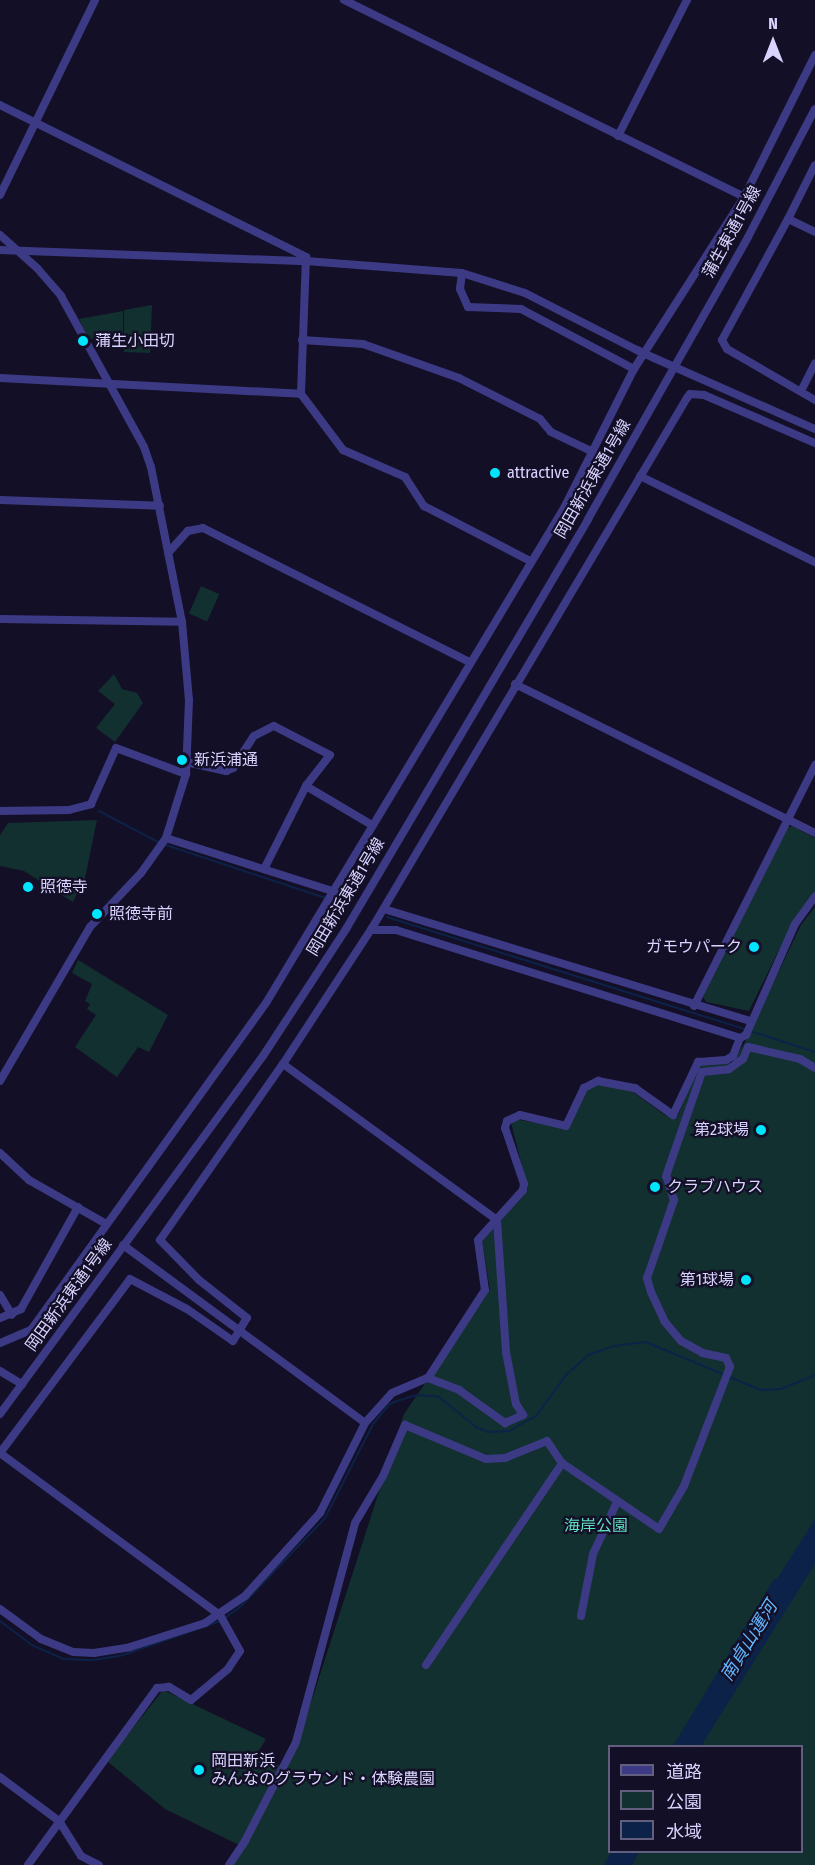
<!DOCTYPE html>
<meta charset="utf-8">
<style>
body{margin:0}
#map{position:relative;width:815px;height:1865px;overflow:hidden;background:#130f26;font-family:"Fira Sans Condensed","Noto Sans JP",sans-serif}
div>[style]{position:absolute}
.green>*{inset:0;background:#12302f;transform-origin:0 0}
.water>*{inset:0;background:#0c2248}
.stream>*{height:2px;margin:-1px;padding:0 1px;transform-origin:1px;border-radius:1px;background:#0c2248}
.minor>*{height:8px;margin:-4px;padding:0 4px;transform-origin:4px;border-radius:4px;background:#3d3a85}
.minor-bridge>*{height:8px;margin:-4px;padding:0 4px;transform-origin:4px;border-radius:4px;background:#3d3a85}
.dots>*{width:16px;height:16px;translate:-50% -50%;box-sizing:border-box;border:3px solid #130f26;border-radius:50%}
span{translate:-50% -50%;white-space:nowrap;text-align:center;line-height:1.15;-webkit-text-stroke:4.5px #130f26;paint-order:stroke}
.street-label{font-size:16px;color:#d9d4ff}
.poi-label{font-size:16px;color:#d9d4ff}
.left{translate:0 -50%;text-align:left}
.right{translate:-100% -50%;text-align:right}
.park-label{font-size:16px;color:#5fe0c0}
.water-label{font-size:18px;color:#62b6ff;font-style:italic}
.legend{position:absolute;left:608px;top:1745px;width:195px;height:108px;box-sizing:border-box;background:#130f26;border:2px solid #625e7d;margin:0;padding:8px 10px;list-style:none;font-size:18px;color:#d9d4ff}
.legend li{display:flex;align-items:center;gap:12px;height:30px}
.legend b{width:30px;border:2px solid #625e7d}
.north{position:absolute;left:743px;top:12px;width:60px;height:60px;-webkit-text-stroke:4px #130f26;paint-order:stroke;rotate:0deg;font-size:16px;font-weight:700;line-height:24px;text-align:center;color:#d9d4ff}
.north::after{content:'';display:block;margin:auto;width:21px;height:27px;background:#d9d4ff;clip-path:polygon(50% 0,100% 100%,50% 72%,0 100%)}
</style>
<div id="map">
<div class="green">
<div style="clip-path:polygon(152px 305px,150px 353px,124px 352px,124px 310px)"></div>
<div style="clip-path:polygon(123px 311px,123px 337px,89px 339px,79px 319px)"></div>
<div style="left:201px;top:586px;width:20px;height:30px;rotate:24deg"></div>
<div style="clip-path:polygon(114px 674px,122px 689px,137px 693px,143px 703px,115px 742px,96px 728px,115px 704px,98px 691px)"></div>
<div style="clip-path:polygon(97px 820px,85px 878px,73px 902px,24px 871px,0 866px,0 835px,8px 823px)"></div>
<div style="clip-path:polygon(792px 826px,815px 838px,815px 892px,795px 917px,749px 1011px,706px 1002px,703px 997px,787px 828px)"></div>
<div style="clip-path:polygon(evenodd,815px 907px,815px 1865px,232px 1865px,298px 1743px,404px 1414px,490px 1289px,482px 1242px,528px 1189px,511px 1123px,515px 1119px,568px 1129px,587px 1089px,601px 1083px,630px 1090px,665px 1115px,677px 1118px,699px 1065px,732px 1063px,745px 1042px,801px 925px,815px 907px,610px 1746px,802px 1746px,802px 1852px,610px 1852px,610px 1746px)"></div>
<div style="clip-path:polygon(78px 960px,168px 1015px,149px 1052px,138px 1047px,117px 1077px,75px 1047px,96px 1015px,87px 1009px,90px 1004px,85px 1001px,92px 984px,72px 973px)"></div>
<div style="clip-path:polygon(163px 1690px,266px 1739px,256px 1755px,280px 1766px,239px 1845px,165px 1809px,107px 1761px)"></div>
</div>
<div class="water">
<div style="clip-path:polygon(815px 1519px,815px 1564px,701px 1746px,673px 1746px,774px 1579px,777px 1579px)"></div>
<div style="clip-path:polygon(611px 1852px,639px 1852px,632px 1865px,604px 1865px)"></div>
</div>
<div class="stream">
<div style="left:99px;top:811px;width:69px;rotate:27.7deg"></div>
<div style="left:166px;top:845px;width:168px;rotate:18.4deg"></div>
<div style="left:331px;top:899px;width:9px;rotate:18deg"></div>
<div style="left:387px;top:917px;width:375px;rotate:17.4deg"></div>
<div style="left:750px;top:1031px;width:68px;rotate:17.9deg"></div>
<div style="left:225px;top:1618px;width:21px;rotate:-37deg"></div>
<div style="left:242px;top:1605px;width:120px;rotate:-46.3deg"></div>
<div style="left:325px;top:1518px;width:106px;rotate:-62.9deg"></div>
<div style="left:373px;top:1424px;width:26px;rotate:-50deg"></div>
<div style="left:390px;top:1404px;width:11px;rotate:-22deg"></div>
<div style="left:400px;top:1400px;width:19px;rotate:-16deg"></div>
<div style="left:418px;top:1395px;width:21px;rotate:5deg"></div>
<div style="left:439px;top:1397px;width:48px;rotate:39deg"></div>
<div style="left:476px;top:1427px;width:13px;rotate:23deg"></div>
<div style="left:488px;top:1432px;width:21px;rotate:-3deg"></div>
<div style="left:509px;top:1431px;width:31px;rotate:-29deg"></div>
<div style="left:536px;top:1416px;width:51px;rotate:-53.8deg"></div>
<div style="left:566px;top:1375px;width:30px;rotate:-42deg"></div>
<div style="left:588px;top:1355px;width:28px;rotate:-19deg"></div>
<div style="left:614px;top:1346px;width:32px;rotate:-7deg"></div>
<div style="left:646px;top:1342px;width:125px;rotate:22.7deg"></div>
<div style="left:761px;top:1390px;width:20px;rotate:-3deg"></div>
<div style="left:781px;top:1389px;width:37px;rotate:-22deg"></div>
<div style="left:0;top:1621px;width:40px;rotate:37deg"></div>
<div style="left:32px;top:1645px;width:34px;rotate:24deg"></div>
<div style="left:63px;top:1659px;width:30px;rotate:2deg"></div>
<div style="left:93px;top:1660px;width:30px;rotate:-9deg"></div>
<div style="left:123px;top:1655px;width:103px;rotate:-19.3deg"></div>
</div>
<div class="minor">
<div style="left:344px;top:0;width:446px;rotate:26.2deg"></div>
<div style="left:0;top:105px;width:342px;rotate:26.4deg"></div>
<div style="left:306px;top:257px;width:137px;rotate:92.1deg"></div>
<div style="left:618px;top:136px;width:153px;rotate:-63.1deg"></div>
<div style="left:0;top:195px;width:217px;rotate:-64deg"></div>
<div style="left:788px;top:219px;width:60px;rotate:-63.4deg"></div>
<div style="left:815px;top:232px;width:30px;rotate:-154deg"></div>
<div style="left:788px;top:219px;width:138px;rotate:118.6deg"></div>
<div style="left:722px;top:340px;width:10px;rotate:61deg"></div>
<div style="left:727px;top:349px;width:102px;rotate:30.1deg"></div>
<div style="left:0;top:235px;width:50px;rotate:41.7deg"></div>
<div style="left:37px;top:268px;width:37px;rotate:49deg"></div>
<div style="left:61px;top:296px;width:172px;rotate:61.2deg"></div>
<div style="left:144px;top:447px;width:21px;rotate:71deg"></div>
<div style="left:151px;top:467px;width:158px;rotate:78.7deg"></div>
<div style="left:182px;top:622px;width:78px;rotate:84.9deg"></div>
<div style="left:189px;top:700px;width:74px;rotate:92.3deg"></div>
<div style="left:186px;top:774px;width:67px;rotate:107.4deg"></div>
<div style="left:166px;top:838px;width:43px;rotate:125.5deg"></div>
<div style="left:141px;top:873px;width:74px;rotate:133.4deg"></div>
<div style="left:90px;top:927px;width:178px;rotate:120.3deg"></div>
<div style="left:0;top:250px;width:306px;rotate:2.1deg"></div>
<div style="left:306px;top:261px;width:156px;rotate:4.4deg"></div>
<div style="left:462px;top:273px;width:66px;rotate:17.6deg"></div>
<div style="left:525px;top:293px;width:126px;rotate:27deg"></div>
<div style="left:302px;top:340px;width:61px;rotate:3.8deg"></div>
<div style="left:363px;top:344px;width:102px;rotate:19.5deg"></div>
<div style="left:459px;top:378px;width:91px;rotate:26.8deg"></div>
<div style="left:540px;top:419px;width:17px;rotate:50deg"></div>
<div style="left:551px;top:432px;width:47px;rotate:25.5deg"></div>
<div style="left:654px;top:358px;width:176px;rotate:23.8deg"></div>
<div style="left:634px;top:369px;width:204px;rotate:-57.4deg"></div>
<div style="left:744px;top:197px;width:159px;rotate:-63.4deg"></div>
<div style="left:0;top:378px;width:301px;rotate:3deg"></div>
<div style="left:301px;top:394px;width:70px;rotate:53.1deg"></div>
<div style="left:343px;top:450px;width:68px;rotate:23.5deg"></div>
<div style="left:405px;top:477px;width:35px;rotate:57deg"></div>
<div style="left:424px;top:506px;width:119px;rotate:27.4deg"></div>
<div style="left:801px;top:391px;width:31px;rotate:-63deg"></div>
<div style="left:640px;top:476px;width:195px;rotate:26.2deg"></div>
<div style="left:0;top:500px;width:160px;rotate:2.1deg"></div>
<div style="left:168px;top:553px;width:30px;rotate:-48deg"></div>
<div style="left:188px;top:531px;width:15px;rotate:-11deg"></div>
<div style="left:203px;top:528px;width:299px;rotate:26.7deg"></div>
<div style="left:0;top:619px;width:182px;rotate:0.9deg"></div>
<div style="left:515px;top:684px;width:335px;rotate:26.4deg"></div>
<div style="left:186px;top:762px;width:41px;rotate:12.7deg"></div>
<div style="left:226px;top:771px;width:8px;rotate:-23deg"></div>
<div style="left:233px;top:768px;width:38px;rotate:-57deg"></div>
<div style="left:254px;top:736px;width:22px;rotate:-27deg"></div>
<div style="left:274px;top:726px;width:63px;rotate:27.4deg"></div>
<div style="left:330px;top:755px;width:39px;rotate:128deg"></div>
<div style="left:306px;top:786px;width:93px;rotate:116.8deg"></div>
<div style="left:306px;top:786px;width:77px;rotate:30.6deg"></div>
<div style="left:0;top:811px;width:69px;rotate:-0.8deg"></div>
<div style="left:69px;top:810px;width:23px;rotate:-15deg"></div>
<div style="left:91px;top:804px;width:61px;rotate:-65.9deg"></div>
<div style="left:116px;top:748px;width:75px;rotate:20.4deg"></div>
<div style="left:166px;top:838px;width:177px;rotate:17.7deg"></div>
<div style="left:384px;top:909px;width:383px;rotate:17deg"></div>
<div style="left:371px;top:930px;width:25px"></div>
<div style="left:396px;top:930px;width:361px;rotate:17.4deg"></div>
<div style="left:694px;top:1006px;width:270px;rotate:-63.3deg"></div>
<div style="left:0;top:1153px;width:40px;rotate:43deg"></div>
<div style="left:29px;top:1180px;width:89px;rotate:29.7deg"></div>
<div style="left:123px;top:1245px;width:300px;rotate:36.3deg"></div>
<div style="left:365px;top:1423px;width:40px;rotate:-48deg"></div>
<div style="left:392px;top:1393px;width:39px;rotate:-23deg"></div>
<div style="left:428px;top:1378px;width:105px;rotate:-57.1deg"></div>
<div style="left:485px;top:1290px;width:50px;rotate:-98deg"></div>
<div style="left:478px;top:1240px;width:67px;rotate:-48deg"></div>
<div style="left:523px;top:1190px;width:6px;rotate:-81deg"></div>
<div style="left:524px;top:1184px;width:59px;rotate:-108.7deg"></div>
<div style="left:505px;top:1128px;width:7px;rotate:-74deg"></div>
<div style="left:507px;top:1121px;width:14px;rotate:-25deg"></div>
<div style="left:520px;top:1115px;width:47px;rotate:13.4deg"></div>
<div style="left:566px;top:1126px;width:42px;rotate:-64.7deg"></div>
<div style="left:584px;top:1088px;width:16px;rotate:-27deg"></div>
<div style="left:598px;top:1081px;width:38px;rotate:11deg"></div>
<div style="left:635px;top:1088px;width:47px;rotate:35.4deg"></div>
<div style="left:673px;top:1115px;width:59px;rotate:-64.7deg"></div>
<div style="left:698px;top:1062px;width:28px;rotate:-4deg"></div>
<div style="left:726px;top:1060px;width:8px;rotate:-30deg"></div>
<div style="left:733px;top:1056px;width:19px;rotate:-69deg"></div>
<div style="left:740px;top:1038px;width:7px;rotate:-27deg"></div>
<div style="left:746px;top:1035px;width:121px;rotate:-66.2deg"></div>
<div style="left:795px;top:924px;width:34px;rotate:-54deg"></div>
<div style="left:0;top:1295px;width:23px;rotate:59deg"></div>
<div style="left:0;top:1318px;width:23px;rotate:-23deg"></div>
<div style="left:21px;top:1309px;width:117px;rotate:-60.8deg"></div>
<div style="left:0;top:1343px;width:34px;rotate:-23deg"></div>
<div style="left:31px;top:1330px;width:403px;rotate:-54.3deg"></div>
<div style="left:266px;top:1003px;width:578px;rotate:-58.95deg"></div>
<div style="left:564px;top:508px;width:156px;rotate:-63.3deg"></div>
<div style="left:634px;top:369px;width:128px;rotate:-152deg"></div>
<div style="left:521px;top:309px;width:53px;rotate:-177.8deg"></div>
<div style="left:468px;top:307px;width:20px;rotate:-114deg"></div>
<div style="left:460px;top:289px;width:16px;rotate:-83deg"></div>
<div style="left:0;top:1371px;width:26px;rotate:31deg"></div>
<div style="left:428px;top:1378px;width:33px;rotate:21deg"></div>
<div style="left:459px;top:1390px;width:57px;rotate:35.7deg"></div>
<div style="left:505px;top:1423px;width:20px;rotate:-24deg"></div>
<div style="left:523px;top:1415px;width:13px;rotate:-122deg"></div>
<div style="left:516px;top:1404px;width:53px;rotate:-100.9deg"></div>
<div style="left:506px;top:1352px;width:132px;rotate:-93.9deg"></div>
<div style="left:497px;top:1220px;width:265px;rotate:-143.9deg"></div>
<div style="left:283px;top:1064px;width:163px;rotate:-56.8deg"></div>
<div style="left:372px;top:928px;width:617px;rotate:-59.28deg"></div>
<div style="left:687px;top:398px;width:5px;rotate:-53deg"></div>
<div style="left:690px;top:394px;width:14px;rotate:4deg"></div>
<div style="left:704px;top:395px;width:121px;rotate:23.4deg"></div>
<div style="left:0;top:1414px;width:444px;rotate:-53.7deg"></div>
<div style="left:263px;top:1056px;width:152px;rotate:-56.8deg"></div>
<div style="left:346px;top:929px;width:476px;rotate:-59.4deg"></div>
<div style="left:588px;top:519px;width:324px;rotate:-60.4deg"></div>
<div style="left:748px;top:237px;width:144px;rotate:-62.4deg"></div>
<div style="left:0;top:1453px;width:217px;rotate:-53.2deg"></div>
<div style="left:130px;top:1279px;width:64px;rotate:27.8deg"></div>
<div style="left:187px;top:1309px;width:56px;rotate:34.8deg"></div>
<div style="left:233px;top:1341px;width:27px;rotate:-59deg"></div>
<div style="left:247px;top:1318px;width:61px;rotate:-141.6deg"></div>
<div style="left:199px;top:1280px;width:56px;rotate:-134.3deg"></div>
<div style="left:160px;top:1240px;width:215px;rotate:-55.1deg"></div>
<div style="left:0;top:1453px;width:273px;rotate:36.4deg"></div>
<div style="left:220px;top:1615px;width:41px;rotate:60.9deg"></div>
<div style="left:240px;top:1651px;width:22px;rotate:124deg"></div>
<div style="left:228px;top:1669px;width:48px;rotate:140deg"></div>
<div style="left:191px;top:1700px;width:26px;rotate:-149deg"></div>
<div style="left:169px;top:1687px;width:12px;rotate:175deg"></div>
<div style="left:157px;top:1688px;width:219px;rotate:126.1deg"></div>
<div style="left:0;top:1609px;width:51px;rotate:36.2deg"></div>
<div style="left:41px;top:1639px;width:35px;rotate:22deg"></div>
<div style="left:74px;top:1652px;width:20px;rotate:3deg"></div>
<div style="left:94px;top:1653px;width:36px;rotate:-9deg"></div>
<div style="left:130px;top:1647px;width:79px;rotate:-17.7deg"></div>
<div style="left:205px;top:1623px;width:48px;rotate:-34deg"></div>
<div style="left:245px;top:1596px;width:112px;rotate:-47.9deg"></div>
<div style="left:320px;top:1513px;width:101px;rotate:-63.4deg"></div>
<div style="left:581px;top:1616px;width:63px;rotate:-79deg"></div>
<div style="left:593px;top:1554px;width:57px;rotate:-65.2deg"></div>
<div style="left:426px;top:1665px;width:244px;rotate:-56deg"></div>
<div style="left:0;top:1777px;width:74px;rotate:36.7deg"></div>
<div style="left:59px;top:1821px;width:41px;rotate:57.8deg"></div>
<div style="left:81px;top:1856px;width:20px;rotate:27deg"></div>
<div style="left:229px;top:1865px;width:29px;rotate:-56deg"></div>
<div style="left:245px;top:1841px;width:111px;rotate:-62.7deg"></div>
<div style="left:296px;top:1742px;width:227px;rotate:-74.9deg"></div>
<div style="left:355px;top:1523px;width:55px;rotate:-59.2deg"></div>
<div style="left:383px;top:1476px;width:56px;rotate:-66.7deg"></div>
<div style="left:405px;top:1425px;width:88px;rotate:22.8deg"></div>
<div style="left:486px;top:1459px;width:19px;rotate:-3deg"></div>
<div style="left:505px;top:1458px;width:45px;rotate:-22deg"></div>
<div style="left:547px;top:1441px;width:27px;rotate:56deg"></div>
<div style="left:562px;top:1463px;width:117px;rotate:34.2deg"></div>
<div style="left:659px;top:1529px;width:50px;rotate:-59.8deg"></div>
<div style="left:684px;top:1486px;width:128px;rotate:-68.9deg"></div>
<div style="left:730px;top:1367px;width:10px;rotate:-114deg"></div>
<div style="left:726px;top:1358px;width:24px;rotate:-168deg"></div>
<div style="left:703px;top:1353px;width:25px;rotate:-151deg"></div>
<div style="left:681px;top:1341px;width:25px;rotate:-130deg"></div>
<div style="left:665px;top:1322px;width:33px;rotate:-115deg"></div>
<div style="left:651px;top:1292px;width:15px;rotate:-106deg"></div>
<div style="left:647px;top:1278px;width:83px;rotate:-70.9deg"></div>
<div style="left:674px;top:1200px;width:25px;rotate:-108deg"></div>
<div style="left:666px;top:1176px;width:110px;rotate:-70.9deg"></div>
<div style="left:702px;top:1072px;width:27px;rotate:-6deg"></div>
<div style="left:729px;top:1069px;width:17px;rotate:-36deg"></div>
<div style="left:743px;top:1059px;width:13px;rotate:-67deg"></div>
<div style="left:748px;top:1047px;width:53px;rotate:13deg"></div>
<div style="left:800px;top:1059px;width:17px;rotate:31deg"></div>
</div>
<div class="minor-bridge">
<div style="left:637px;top:350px;width:19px;rotate:25deg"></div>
</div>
<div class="dots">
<div style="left:83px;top:341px;background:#00e5ff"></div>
<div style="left:495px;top:473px;background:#00e5ff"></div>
<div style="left:182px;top:760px;background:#00e5ff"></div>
<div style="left:28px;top:887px;background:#00e5ff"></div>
<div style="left:97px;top:914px;background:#00e5ff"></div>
<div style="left:754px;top:947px;background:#00e5ff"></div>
<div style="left:761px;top:1130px;background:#00e5ff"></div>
<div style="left:655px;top:1187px;background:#00e5ff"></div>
<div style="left:746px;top:1280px;background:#00e5ff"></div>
<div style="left:199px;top:1770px;background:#00e5ff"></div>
</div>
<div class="street-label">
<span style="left:732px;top:232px;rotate:-61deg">蒲生東通1号線</span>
<span style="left:593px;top:479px;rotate:-60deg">岡田新浜東通1号線</span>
<span style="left:346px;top:897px;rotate:-59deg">岡田新浜東通1号線</span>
<span style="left:69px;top:1295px;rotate:-54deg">岡田新浜東通1号線</span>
</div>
<div class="poi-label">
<span class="left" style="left:95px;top:341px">蒲生小田切</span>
<span class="left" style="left:507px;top:473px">attractive</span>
<span class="left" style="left:194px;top:760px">新浜浦通</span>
<span class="left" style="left:40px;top:887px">照徳寺</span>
<span class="left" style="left:109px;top:914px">照徳寺前</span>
<span class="right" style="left:742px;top:947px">ガモウパーク</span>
<span class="right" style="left:749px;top:1130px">第2球場</span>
<span class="left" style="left:667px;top:1187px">クラブハウス</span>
<span class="right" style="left:734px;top:1280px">第1球場</span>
<span class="left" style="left:211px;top:1770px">岡田新浜<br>みんなのグラウンド・体験農園</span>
</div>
<div class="park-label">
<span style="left:596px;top:1526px">海岸公園</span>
</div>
<div class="water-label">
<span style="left:749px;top:1641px;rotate:-58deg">南貞山運河</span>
</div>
<ul class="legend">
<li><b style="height:8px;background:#3d3a85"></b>道路</li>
<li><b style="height:16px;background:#12302f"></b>公園</li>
<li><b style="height:16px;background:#0c2248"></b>水域</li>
</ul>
<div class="north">N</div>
</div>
